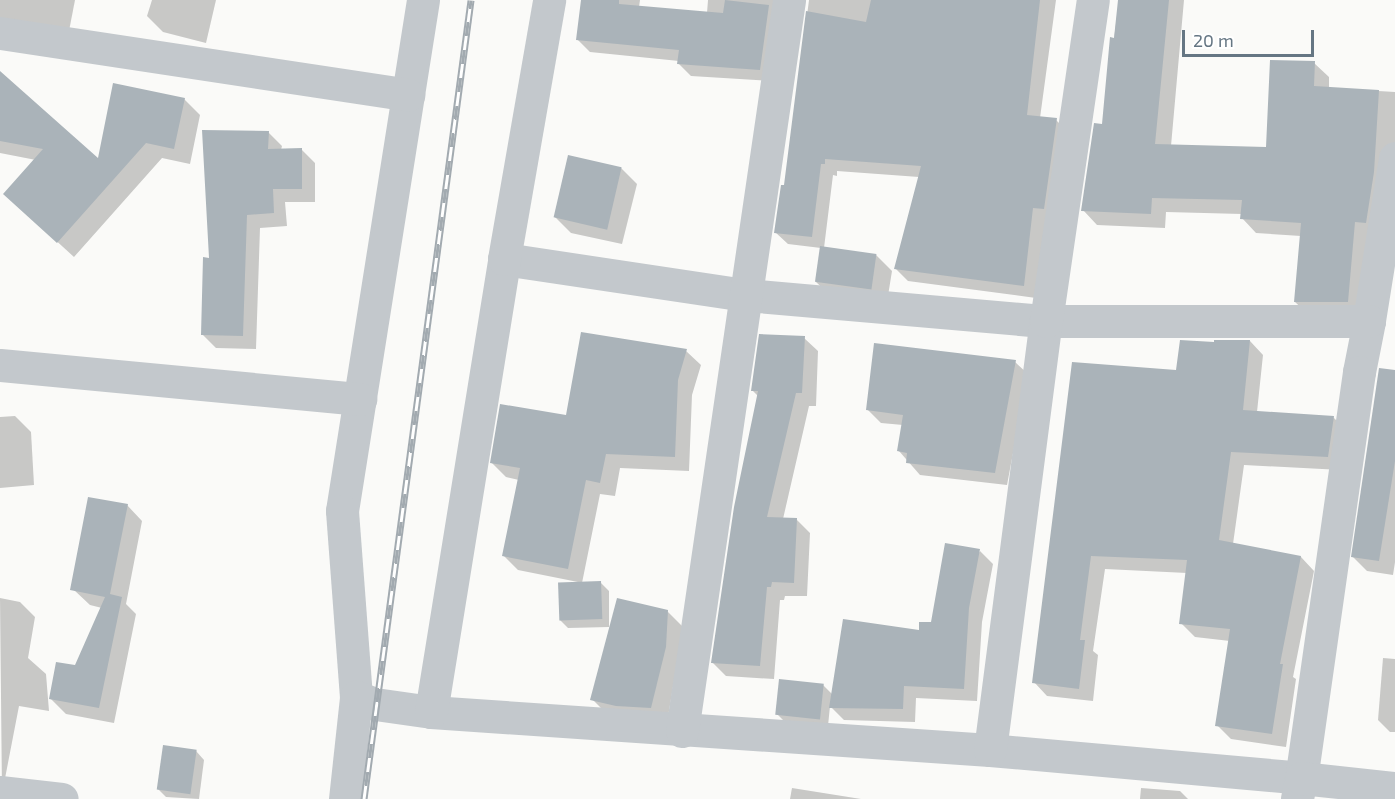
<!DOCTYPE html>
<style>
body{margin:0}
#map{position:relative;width:1395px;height:799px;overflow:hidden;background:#fafaf8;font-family:"Exo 2",sans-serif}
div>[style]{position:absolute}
.shadow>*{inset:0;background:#0003}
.building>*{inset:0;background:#aab3b9;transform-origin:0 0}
.minor>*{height:33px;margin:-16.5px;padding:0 16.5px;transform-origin:16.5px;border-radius:16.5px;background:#c3c8cc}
.rail>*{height:7px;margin-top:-3.5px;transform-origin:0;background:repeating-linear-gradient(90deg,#fff 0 14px,#a2aab0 0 28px);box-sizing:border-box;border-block:2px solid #a2aab0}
span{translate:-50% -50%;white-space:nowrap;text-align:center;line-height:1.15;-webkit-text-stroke:6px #fff;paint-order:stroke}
.scale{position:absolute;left:1182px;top:30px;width:132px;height:27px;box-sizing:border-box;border:3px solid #657683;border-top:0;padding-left:8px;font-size:18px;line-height:21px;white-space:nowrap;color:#657683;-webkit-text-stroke:4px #fff;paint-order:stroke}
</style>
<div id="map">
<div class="shadow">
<div style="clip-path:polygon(0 0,75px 0,69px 31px,0 18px)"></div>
<div style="clip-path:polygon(152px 0,216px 0,206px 43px,163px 32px,147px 16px)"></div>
<div style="clip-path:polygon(582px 0,640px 0,639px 7px,707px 13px,708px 0,788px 0,772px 81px,691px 76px,679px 64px,679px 61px,590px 52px,577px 39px)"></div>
<div style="clip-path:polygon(809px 0,1056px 0,1040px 118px,1056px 120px,1068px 132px,1036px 298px,908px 281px,896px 269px,919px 177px,837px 171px,837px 176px,833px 175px,824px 248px,876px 255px,892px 271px,887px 302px,832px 297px,816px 282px,821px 248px,788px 244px,775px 232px,785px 187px)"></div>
<div style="clip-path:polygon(1119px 0,1184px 0,1171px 146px,1267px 149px,1314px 63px,1329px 77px,1329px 88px,1395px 92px,1395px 160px,1362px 316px,1310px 316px,1295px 302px,1301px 236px,1256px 233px,1242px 218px,1242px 214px,1166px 212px,1165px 228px,1097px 225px,1083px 210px,1103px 126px)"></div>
<div style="clip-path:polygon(0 87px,98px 161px,184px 99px,200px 115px,190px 164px,162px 158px,74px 257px,5px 194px,36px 160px,0 153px)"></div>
<div style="clip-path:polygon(268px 132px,282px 146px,281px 150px,302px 150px,315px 163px,315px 202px,285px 202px,287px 226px,260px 228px,256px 349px,216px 348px,203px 335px,211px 259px)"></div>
<div style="clip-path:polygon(621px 168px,637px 184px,622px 244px,571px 233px,555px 217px)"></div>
<div style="clip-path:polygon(804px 338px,818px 351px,816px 406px,809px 406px,783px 519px,796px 519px,810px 533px,807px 596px,785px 596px,784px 600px,780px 600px,774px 679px,726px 676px,712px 662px,758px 396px,752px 390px)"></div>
<div style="clip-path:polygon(1250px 341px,1263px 355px,1257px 412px,1333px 417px,1347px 431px,1341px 470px,1244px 465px,1233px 544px,1301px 557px,1314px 571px,1293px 677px,1296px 679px,1286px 747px,1231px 739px,1217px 725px,1230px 641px,1195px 637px,1181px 623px,1187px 573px,1105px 569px,1093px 651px,1098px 655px,1093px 701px,1047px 696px,1034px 682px,1073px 364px,1178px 371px,1215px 344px)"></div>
<div style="clip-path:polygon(686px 351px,701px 365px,692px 395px,689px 471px,620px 468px,615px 496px,600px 494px,582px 583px,600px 582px,609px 591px,609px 627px,568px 628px,560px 620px,578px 582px,518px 570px,504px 556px,519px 480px,506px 477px,492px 463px,567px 417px)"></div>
<div style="clip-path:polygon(1015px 362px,1028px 374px,1007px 485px,920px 475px,899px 451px,903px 425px,881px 423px,868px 410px)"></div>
<div style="clip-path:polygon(1395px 391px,1395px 562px,1393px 575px,1367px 571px,1353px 557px)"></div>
<div style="clip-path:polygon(15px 416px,31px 432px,34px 485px,0 488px,0 417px)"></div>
<div style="clip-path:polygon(127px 505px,142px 521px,126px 604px,136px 614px,114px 723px,66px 714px,51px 699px,76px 667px,102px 608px,90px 605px,74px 590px)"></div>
<div style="clip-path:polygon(980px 551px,993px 564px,982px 622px,977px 701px,916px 698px,915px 722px,844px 720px,830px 706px,828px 726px,786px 723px,778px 715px,823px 685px,833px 695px,933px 624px)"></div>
<div style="clip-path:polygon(0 598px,20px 602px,35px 617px,28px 658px,46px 674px,49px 711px,19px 706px,2px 794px)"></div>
<div style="clip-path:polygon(667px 611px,683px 627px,667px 723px,608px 715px,592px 699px)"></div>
<div style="clip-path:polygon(1383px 658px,1395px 659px,1395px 732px,1390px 732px,1378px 720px)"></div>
<div style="clip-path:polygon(196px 751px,204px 760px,199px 799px,166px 797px,158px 789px)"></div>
<div style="clip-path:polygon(792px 788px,861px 799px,790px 799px)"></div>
<div style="clip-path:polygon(1141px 788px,1180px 791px,1188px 799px,1140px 799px)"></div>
</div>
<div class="building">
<div style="clip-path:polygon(581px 0,619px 0,619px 4px,723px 13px,725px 0,769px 5px,760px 70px,677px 64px,679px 50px,576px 40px)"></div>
<div style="clip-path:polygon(871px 0,1040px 0,1027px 115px,1057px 118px,1044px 209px,1033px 208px,1024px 286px,894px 269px,921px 166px,825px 159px,825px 164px,821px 164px,812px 237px,774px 233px,781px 185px,784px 185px,806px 11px,866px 22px)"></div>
<div style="clip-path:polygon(1118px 0,1169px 0,1155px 144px,1266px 147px,1270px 60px,1315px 61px,1314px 86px,1379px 90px,1374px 172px,1366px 223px,1355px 222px,1348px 302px,1294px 302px,1301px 223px,1240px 219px,1242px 200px,1152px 198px,1151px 214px,1081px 211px,1094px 123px,1102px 124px,1110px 37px,1114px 38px)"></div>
<div style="clip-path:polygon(0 71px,98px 158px,113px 83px,185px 98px,174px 149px,146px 143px,57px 243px,3px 194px,43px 149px,0 141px)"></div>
<div style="clip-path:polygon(202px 130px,269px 131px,268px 149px,302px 148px,302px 189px,273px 189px,274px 213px,247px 215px,243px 336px,201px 335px,203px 257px,209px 258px)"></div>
<div style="left:568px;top:155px;width:55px;height:64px;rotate:13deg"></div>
<div style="left:820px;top:246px;width:57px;height:36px;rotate:8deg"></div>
<div style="clip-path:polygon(581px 332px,687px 349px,678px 380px,675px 457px,606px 454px,600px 483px,586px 480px,568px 569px,502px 556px,520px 468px,490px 463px,500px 404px,566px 415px)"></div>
<div style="clip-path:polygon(759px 334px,805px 336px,802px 393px,796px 393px,767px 517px,797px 518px,794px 583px,772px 582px,771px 587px,767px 587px,760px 666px,711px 663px,734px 507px,758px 391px,751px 391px)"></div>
<div style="clip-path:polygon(1180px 340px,1214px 342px,1214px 340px,1250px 340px,1243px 410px,1334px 416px,1328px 457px,1231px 452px,1219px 540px,1301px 556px,1280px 664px,1283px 664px,1272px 734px,1215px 726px,1230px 629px,1179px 624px,1187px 560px,1091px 556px,1080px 640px,1085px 640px,1079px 689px,1032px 683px,1072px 362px,1176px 370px)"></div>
<div style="clip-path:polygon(874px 343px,1016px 360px,995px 473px,906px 463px,907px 453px,897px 451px,903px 415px,866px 410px)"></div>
<div style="clip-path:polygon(1379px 368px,1395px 370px,1395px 461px,1379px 561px,1351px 557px)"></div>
<div style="clip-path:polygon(88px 497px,128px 504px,110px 594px,122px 597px,99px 708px,49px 699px,56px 662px,75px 665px,105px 597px,70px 590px)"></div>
<div style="clip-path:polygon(945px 543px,980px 549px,969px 608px,964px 689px,904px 686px,903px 709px,829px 708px,843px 619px,919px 630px,919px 622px,931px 622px)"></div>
<div style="left:601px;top:581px;width:38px;height:43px;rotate:88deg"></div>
<div style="clip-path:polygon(617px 598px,668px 610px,666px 647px,651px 708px,616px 706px,590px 700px)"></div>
<div style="left:779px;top:679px;width:45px;height:36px;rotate:6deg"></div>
<div style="left:163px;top:745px;width:34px;height:45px;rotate:8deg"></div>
</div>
<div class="minor">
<div style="left:423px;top:0;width:517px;rotate:99.01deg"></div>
<div style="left:342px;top:511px;width:187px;rotate:85.7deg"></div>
<div style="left:356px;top:697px;width:20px;rotate:20deg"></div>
<div style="left:375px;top:704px;width:57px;rotate:8.1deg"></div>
<div style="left:431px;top:712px;width:560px;rotate:3.89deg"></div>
<div style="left:990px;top:750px;width:312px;rotate:5.1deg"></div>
<div style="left:1301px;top:778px;width:21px;rotate:101deg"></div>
<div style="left:0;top:33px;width:413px;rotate:8.6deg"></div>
<div style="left:1395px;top:158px;width:165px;rotate:99.1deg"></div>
<div style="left:1369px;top:321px;width:52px;rotate:101.1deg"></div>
<div style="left:1359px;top:372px;width:410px;rotate:98.1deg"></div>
<div style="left:1301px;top:778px;width:95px;rotate:6.1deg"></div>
<div style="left:504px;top:259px;width:245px;rotate:8.5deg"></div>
<div style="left:746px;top:295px;width:301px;rotate:5deg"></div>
<div style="left:1046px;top:321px;width:323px"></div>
<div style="left:0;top:365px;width:362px;rotate:5.4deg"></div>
<div style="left:431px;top:712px;width:459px;rotate:-80.8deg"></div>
<div style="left:504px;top:259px;width:263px;rotate:-80.1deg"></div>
<div style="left:682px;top:731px;width:739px;rotate:-81.67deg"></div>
<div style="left:990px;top:750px;width:433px;rotate:-82.6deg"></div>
<div style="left:1046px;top:321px;width:324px;rotate:-81.7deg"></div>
<div style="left:0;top:792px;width:62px;rotate:6.4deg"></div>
<div style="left:345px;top:799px;width:103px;rotate:-83.8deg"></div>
</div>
<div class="rail">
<div style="left:364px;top:799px;width:806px;rotate:-82.37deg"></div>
</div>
<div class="scale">20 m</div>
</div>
